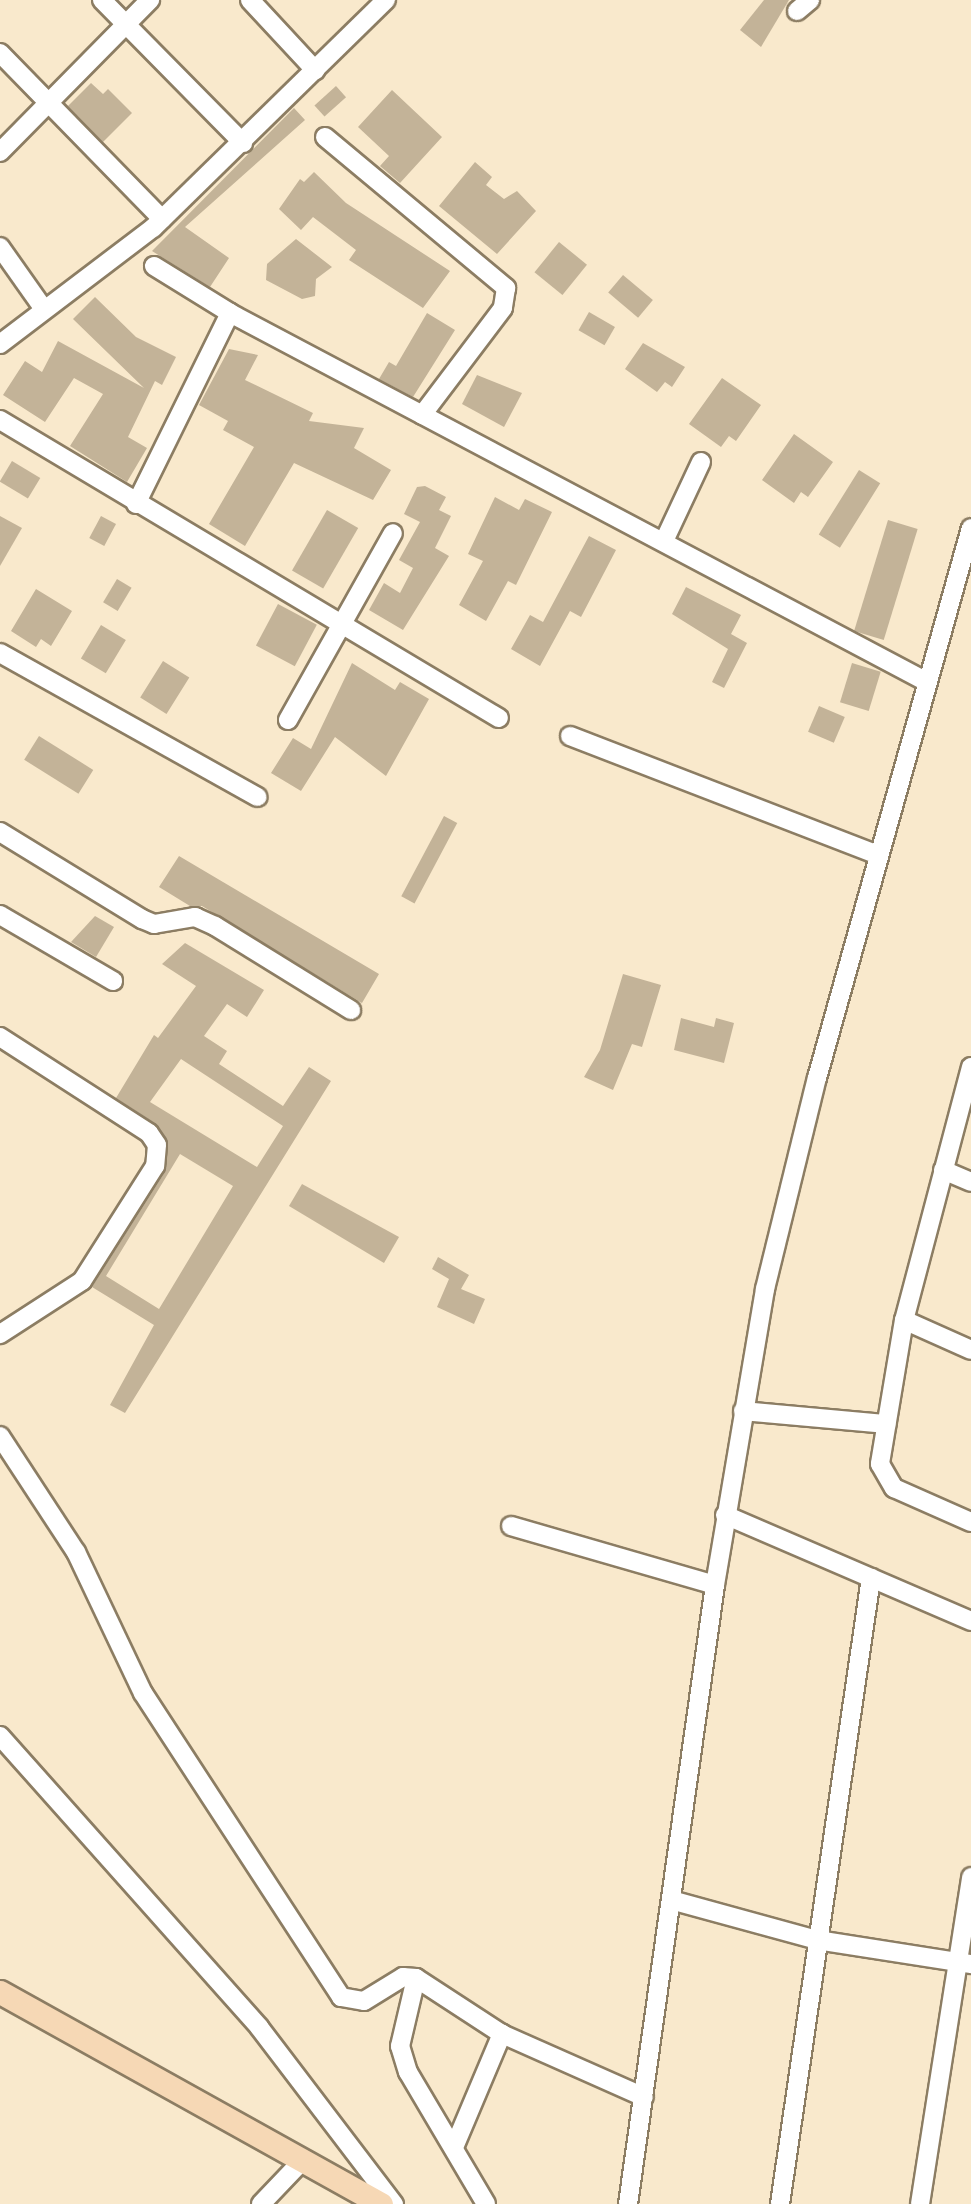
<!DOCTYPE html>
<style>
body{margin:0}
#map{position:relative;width:971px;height:2204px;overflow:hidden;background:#f9e9cc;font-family:Arial,sans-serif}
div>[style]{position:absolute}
.building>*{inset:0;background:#c3b398;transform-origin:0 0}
.roads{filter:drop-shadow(2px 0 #8c7d63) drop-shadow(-2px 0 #8c7d63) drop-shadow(0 2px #8c7d63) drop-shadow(0 -2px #8c7d63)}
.minor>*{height:18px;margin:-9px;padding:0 9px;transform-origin:9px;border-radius:9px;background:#fff}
.major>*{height:23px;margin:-11.5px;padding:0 11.5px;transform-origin:11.5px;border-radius:11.5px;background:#f6d8b5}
span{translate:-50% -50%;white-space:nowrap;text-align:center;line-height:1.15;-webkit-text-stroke:5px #f9e9cc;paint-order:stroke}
</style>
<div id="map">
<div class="building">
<div style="clip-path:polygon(764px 0,789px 0,761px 47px,740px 30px)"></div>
<div style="clip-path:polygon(91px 83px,103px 94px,108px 89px,132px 113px,103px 142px,68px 106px)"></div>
<div style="left:336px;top:86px;width:15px;height:29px;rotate:48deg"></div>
<div style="clip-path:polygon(392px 90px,442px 137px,400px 183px,380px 166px,389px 156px,358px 127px)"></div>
<div style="clip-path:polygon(294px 108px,305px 120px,185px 227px,229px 258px,210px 287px,152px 251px)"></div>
<div style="clip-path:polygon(475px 162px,492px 177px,486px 185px,504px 199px,517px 191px,536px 211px,497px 254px,439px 206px)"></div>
<div style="clip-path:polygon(314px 172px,346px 203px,450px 271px,423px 308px,349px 260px,356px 250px,313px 217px,301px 230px,279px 209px,300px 179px,304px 182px)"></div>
<div style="clip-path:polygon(296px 239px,332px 267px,316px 279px,315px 296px,302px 299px,266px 280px,267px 264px)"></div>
<div style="left:559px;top:242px;width:36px;height:39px;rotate:39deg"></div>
<div style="left:623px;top:275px;width:39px;height:23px;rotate:40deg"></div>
<div style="clip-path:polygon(95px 297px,136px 337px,176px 357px,162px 385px,155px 381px,128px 437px,147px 448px,127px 482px,70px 446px,103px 394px,74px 378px,45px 422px,3px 395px,25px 361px,42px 372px,58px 341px,144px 388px,73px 319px)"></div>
<div style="left:589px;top:312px;width:30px;height:21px;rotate:30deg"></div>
<div style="clip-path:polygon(427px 313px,455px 330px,413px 397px,379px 379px,389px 362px,396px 366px)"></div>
<div style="clip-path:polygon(643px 343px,685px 367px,672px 387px,665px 382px,657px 392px,625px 369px)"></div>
<div style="clip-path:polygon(229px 349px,258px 355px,245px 380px,313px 413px,309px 421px,364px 428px,354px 448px,391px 470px,373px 500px,294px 463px,245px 546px,209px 524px,254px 447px,223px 430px,228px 421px,199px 405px)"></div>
<div style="clip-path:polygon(477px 375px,522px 393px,504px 427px,462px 404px)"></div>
<div style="clip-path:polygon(722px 378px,761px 405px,736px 441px,729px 436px,721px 447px,689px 424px)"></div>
<div style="clip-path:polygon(794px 434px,833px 462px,808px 497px,801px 492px,794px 503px,762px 480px)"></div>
<div style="left:12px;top:461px;width:33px;height:24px;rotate:31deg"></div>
<div style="left:859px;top:470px;width:25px;height:76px;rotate:32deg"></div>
<div style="clip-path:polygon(425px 486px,446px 497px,439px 510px,451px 516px,435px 548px,449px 556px,403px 630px,369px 610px,384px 583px,400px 593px,413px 568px,399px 560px,420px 522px,404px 514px,417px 487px)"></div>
<div style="clip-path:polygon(495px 497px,519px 510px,525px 499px,552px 512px,516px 585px,508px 581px,486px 621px,459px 605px,483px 561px,468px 554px)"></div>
<div style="left:327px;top:510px;width:36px;height:70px;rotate:30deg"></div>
<div style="clip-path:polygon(0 516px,22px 528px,0 566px)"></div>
<div style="left:101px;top:516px;width:17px;height:25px;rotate:28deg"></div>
<div style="left:888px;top:520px;width:31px;height:116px;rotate:17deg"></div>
<div style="clip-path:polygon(589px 536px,616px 550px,581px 617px,570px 611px,540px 666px,511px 649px,530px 615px,543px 622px)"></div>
<div style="left:117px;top:579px;width:17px;height:27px;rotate:31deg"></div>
<div style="clip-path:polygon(686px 587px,741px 615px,731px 634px,747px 643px,724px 688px,712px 682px,728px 649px,672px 614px)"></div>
<div style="clip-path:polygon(36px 589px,72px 611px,51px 646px,41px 639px,36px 647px,11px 631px)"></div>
<div style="left:278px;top:604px;width:44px;height:47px;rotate:28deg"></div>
<div style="left:101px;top:625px;width:29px;height:39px;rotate:31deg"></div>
<div style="left:163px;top:661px;width:31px;height:43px;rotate:32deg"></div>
<div style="clip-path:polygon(352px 663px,395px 690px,400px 682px,429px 699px,386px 776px,335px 737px,301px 791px,271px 773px,293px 738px,311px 749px)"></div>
<div style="left:852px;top:663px;width:30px;height:41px;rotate:17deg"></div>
<div style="left:819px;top:706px;width:28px;height:28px;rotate:23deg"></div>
<div style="left:39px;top:736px;width:64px;height:28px;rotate:32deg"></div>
<div style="left:444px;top:816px;width:15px;height:91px;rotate:28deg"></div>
<div style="clip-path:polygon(179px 856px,379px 974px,362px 1003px,202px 906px,190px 906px,159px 887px)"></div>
<div style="clip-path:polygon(95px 916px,114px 927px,96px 957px,71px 942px)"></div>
<div style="clip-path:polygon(evenodd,185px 943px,264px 990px,247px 1017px,227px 1004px,204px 1036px,227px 1051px,219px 1064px,283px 1106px,309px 1067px,331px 1081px,125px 1413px,110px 1405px,154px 1325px,92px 1287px,165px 1172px,168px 1146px,156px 1124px,116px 1098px,154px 1035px,158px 1038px,196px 986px,162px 964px,185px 943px,181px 1059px,283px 1126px,257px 1167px,150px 1102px,181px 1059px,185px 943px,180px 1154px,233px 1186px,159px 1309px,106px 1276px,180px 1154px)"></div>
<div style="clip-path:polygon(623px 974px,661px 985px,642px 1047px,632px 1044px,613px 1090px,584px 1077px,600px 1050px)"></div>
<div style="clip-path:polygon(681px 1018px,714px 1027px,716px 1018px,734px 1023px,724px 1063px,674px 1050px)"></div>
<div style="clip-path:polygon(302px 1184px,399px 1237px,384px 1263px,289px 1206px)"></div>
<div style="clip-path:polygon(438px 1257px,469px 1275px,461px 1289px,485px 1299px,474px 1324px,437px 1307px,449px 1279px,432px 1269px)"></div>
</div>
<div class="roads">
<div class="minor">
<div style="left:102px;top:0;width:201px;rotate:45.4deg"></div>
<div style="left:250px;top:0;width:96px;rotate:47.1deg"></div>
<div style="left:797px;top:11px;width:17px;rotate:-40deg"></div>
<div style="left:0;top:53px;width:232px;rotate:45.7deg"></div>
<div style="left:325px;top:137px;width:236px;rotate:39.8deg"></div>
<div style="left:506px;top:288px;width:20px;rotate:99deg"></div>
<div style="left:503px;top:308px;width:134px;rotate:127.1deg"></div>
<div style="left:0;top:152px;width:214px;rotate:-45.4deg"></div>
<div style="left:0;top:247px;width:75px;rotate:54.8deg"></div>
<div style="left:154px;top:266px;width:89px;rotate:31.7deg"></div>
<div style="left:230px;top:313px;width:786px;rotate:27.9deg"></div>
<div style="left:0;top:344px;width:192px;rotate:-37.2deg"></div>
<div style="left:153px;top:228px;width:326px;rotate:-44.4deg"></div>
<div style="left:0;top:420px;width:581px;rotate:30.85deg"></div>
<div style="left:136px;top:504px;width:213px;rotate:-63.8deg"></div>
<div style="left:665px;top:539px;width:85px;rotate:-64.9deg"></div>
<div style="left:0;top:653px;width:295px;rotate:29.2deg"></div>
<div style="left:288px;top:720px;width:214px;rotate:-60.7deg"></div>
<div style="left:570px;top:736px;width:330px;rotate:21.1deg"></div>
<div style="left:0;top:832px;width:167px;rotate:31.5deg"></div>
<div style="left:142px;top:919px;width:13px;rotate:23deg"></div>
<div style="left:154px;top:924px;width:42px;rotate:-9.7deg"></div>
<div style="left:195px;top:917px;width:22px;rotate:24deg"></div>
<div style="left:215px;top:926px;width:160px;rotate:31.7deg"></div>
<div style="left:0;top:915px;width:131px;rotate:30.3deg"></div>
<div style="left:0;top:1037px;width:177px;rotate:32.8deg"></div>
<div style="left:149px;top:1133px;width:14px;rotate:56deg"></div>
<div style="left:157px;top:1145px;width:21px;rotate:95deg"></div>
<div style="left:155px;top:1166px;width:136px;rotate:122.4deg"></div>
<div style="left:82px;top:1281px;width:98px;rotate:147.1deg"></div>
<div style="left:971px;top:1067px;width:262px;rotate:104.8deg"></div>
<div style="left:904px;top:1320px;width:146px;rotate:99.5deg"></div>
<div style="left:880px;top:1464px;width:28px;rotate:60deg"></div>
<div style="left:894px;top:1488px;width:84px;rotate:23.8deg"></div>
<div style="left:943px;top:1170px;width:30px;rotate:23deg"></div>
<div style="left:904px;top:1320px;width:73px;rotate:24.1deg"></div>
<div style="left:743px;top:1411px;width:144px;rotate:5.2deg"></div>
<div style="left:0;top:1436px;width:139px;rotate:56.8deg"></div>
<div style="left:76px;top:1552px;width:156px;rotate:64.6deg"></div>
<div style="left:143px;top:1693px;width:363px;rotate:56.9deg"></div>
<div style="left:341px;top:1997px;width:23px;rotate:10deg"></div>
<div style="left:364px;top:2001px;width:46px;rotate:-31.6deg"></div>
<div style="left:403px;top:1977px;width:13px;rotate:4deg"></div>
<div style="left:416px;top:1978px;width:103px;rotate:33.1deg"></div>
<div style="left:502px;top:2034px;width:155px;rotate:23.9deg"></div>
<div style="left:725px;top:1515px;width:268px;rotate:23.3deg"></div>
<div style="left:511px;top:1526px;width:212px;rotate:16.1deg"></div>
<div style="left:0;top:1736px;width:390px;rotate:48.3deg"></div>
<div style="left:259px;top:2027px;width:223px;rotate:52.7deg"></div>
<div style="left:671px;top:1900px;width:151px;rotate:15.3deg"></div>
<div style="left:817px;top:1940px;width:156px;rotate:8.9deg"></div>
<div style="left:416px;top:1978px;width:70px;rotate:103.2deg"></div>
<div style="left:400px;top:2046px;width:27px;rotate:73deg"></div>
<div style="left:408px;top:2072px;width:153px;rotate:59.4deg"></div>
<div style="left:455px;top:2145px;width:121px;rotate:-67.1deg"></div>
<div style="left:261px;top:2204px;width:57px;rotate:-46.4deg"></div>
<div style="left:628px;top:2204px;width:625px;rotate:-82deg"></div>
<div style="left:715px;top:1585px;width:300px;rotate:-80.4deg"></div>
<div style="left:765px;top:1289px;width:217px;rotate:-76.2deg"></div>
<div style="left:817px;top:1078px;width:571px;rotate:-74.36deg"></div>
<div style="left:780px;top:2204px;width:633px;rotate:-81.73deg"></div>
<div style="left:920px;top:2204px;width:331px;rotate:-81.1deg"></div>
</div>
<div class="major">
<div style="left:0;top:1992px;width:436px;rotate:29.1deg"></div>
</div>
</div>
</div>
